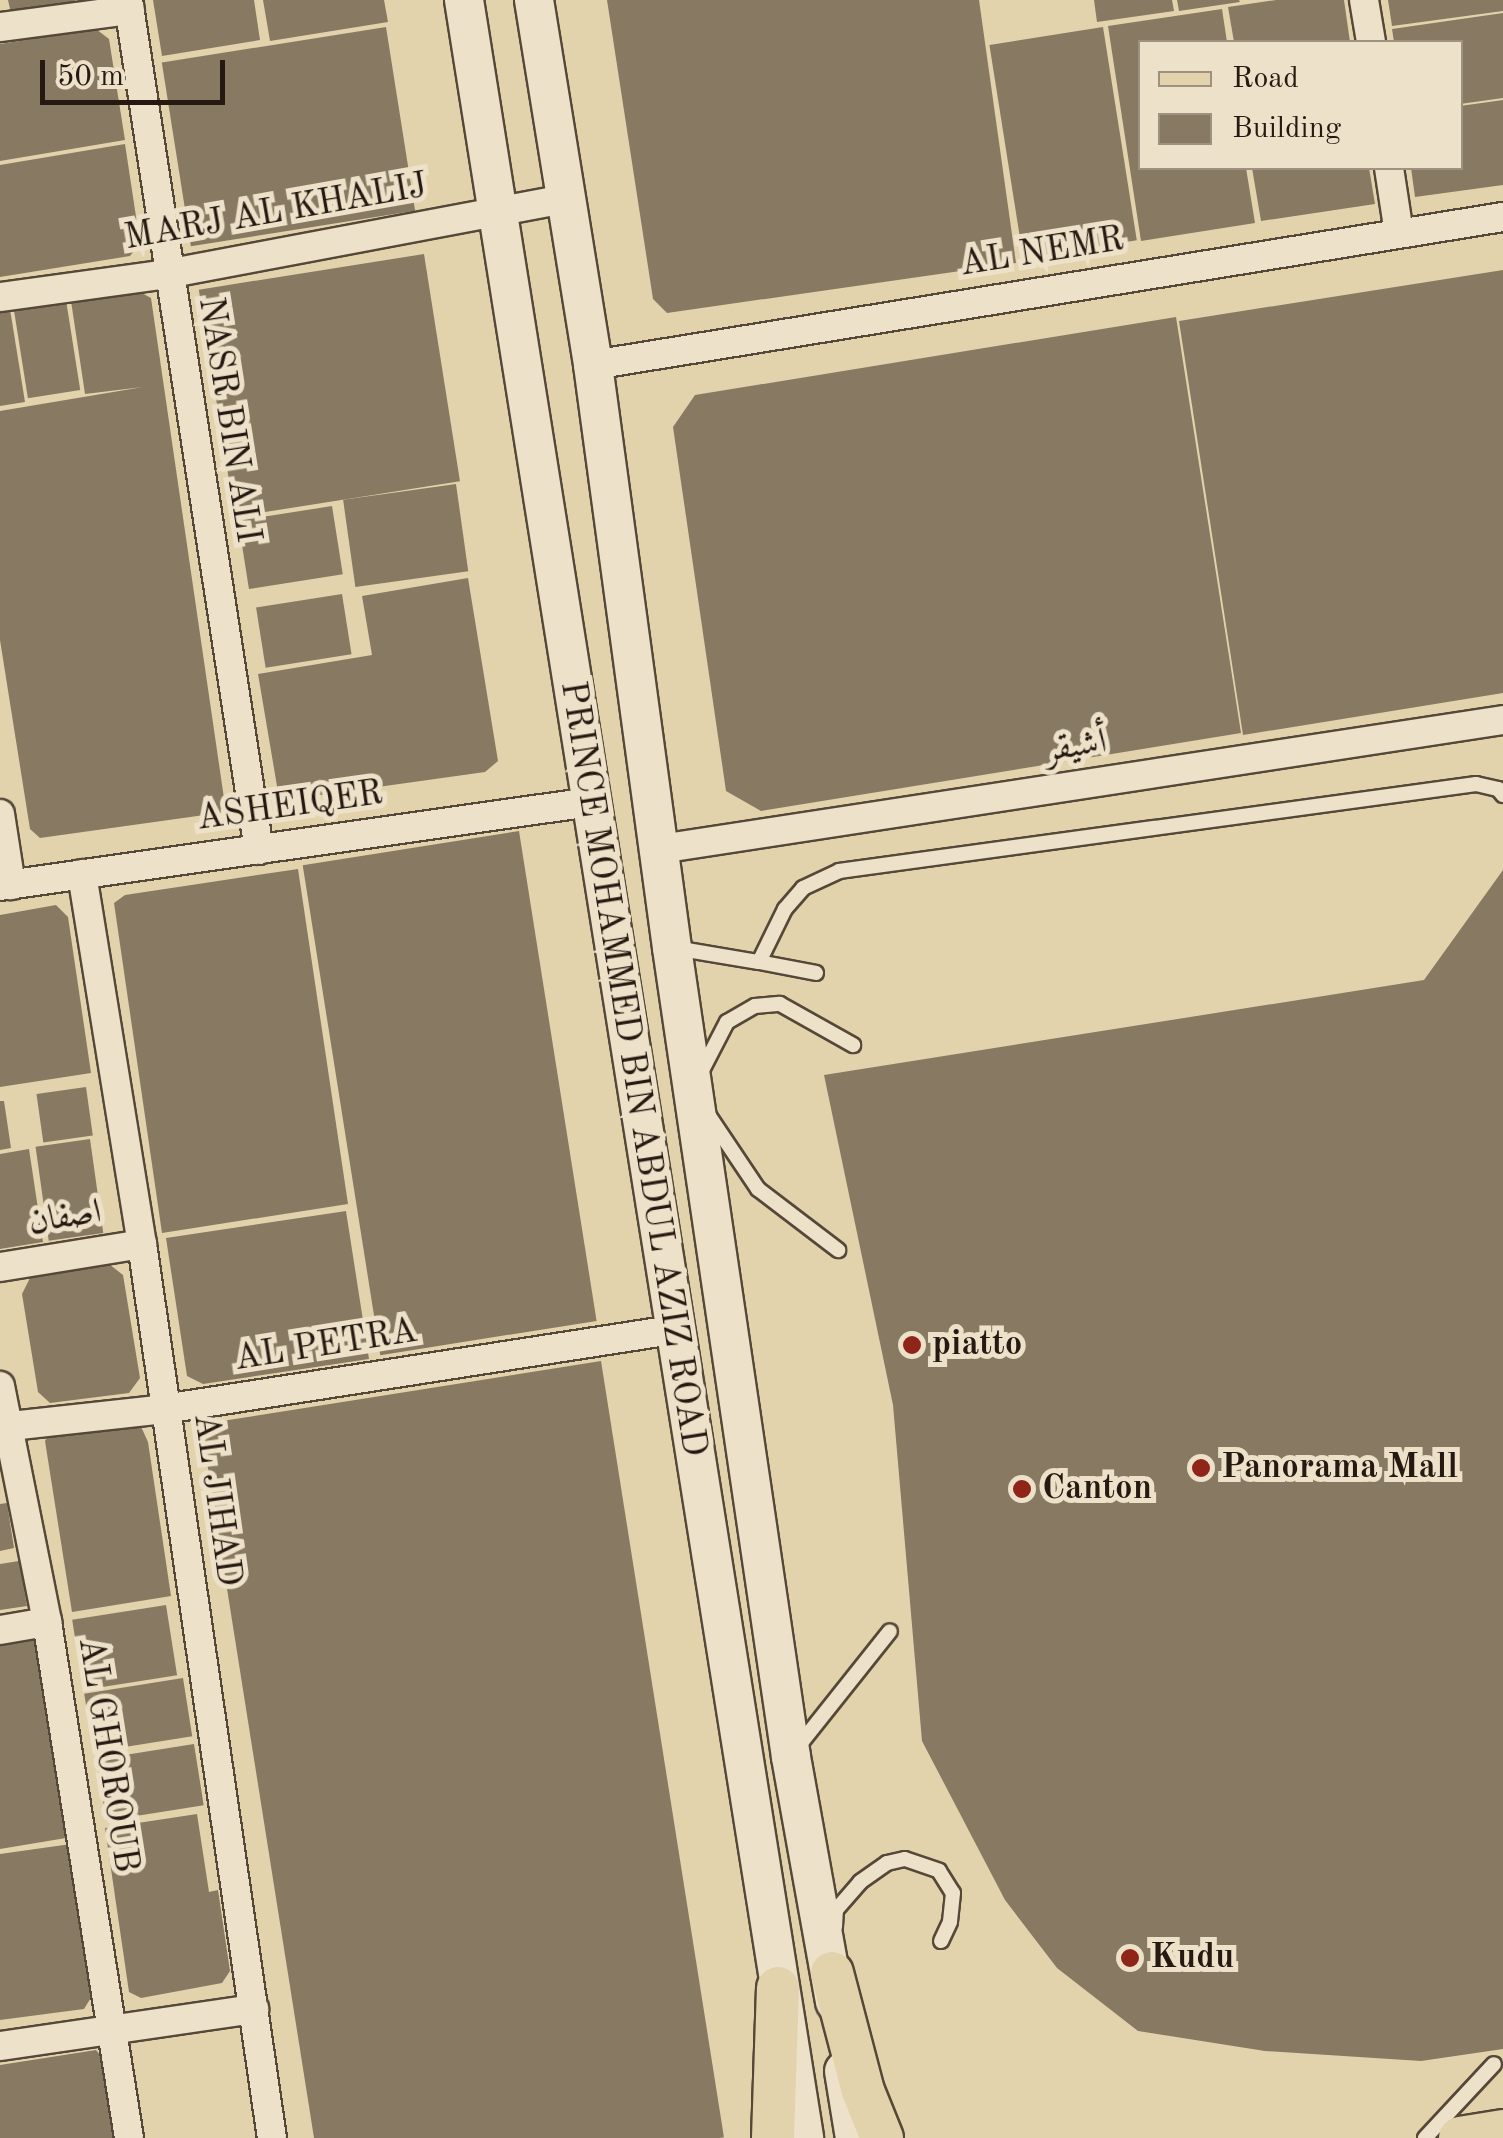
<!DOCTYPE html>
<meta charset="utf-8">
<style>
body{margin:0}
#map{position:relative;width:1503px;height:2138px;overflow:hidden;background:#e3d3ac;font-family:"Old Standard TT",Amiri,serif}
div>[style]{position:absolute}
.building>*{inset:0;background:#887a62;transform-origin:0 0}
.roads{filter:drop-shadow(2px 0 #554838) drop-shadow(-2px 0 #554838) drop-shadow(0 2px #554838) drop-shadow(0 -2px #554838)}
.service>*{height:14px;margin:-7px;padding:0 7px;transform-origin:7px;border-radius:7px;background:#ede2c9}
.minor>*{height:28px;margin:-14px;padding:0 14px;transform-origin:14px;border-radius:14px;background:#ede2c9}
.secondary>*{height:38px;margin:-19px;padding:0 19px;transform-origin:19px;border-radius:19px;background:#ede2c9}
.primary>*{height:42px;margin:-21px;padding:0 21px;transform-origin:21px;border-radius:21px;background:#e3d3ac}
.dots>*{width:28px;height:28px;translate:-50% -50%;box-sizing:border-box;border:5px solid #ede2c9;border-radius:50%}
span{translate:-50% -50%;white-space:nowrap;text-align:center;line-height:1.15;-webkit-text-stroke:10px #ede2c9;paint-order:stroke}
.street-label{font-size:35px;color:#261912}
.poi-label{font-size:35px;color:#261912;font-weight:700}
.left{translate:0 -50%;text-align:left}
.legend{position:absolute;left:1138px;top:40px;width:325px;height:130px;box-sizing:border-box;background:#ede2c9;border:2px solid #9d9280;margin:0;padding:12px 18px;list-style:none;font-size:30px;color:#261912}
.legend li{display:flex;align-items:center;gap:20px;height:50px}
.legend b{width:50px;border:2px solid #9d9280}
.scale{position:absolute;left:40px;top:60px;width:185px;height:45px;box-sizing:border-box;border:5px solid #261912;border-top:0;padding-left:12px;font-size:30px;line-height:35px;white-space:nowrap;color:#261912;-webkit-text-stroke:8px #ede2c9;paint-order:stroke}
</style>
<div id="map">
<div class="building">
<div style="clip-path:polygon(8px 0,75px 0,76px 2px,11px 13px)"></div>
<div style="clip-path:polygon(153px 0,254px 0,260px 40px,162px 56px)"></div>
<div style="clip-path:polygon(263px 0,384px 0,388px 22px,270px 41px)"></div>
<div style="clip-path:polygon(607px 0,979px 0,1016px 263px,667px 313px,653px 299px)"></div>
<div style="clip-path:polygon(1094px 0,1172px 0,1174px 11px,1097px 22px)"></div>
<div style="clip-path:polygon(1177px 0,1239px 0,1240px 2px,1179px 11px)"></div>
<div style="clip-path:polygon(1276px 0,1344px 0,1350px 42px,1234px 42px,1228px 7px)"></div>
<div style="clip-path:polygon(1388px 0,1503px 0,1503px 11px,1392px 26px)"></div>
<div style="clip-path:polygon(1222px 9px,1227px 42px,1140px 42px,1140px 168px,1246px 168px,1255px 223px,1141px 241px,1108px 26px)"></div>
<div style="clip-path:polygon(1503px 13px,1503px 98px,1460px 104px,1460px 42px,1394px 42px,1392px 29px)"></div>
<div style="left:386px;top:27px;width:186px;height:227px;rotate:81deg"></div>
<div style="left:1103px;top:27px;width:216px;height:115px;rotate:81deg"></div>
<div style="clip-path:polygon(96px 29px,109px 39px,125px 140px,0 161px,0 44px)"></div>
<div style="clip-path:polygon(1503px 100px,1503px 185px,1415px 197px,1411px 168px,1460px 168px,1460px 106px)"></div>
<div style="clip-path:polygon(125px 144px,140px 243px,130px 256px,0 277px,0 165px)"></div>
<div style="clip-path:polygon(1252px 168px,1369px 168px,1375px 204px,1261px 221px)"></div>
<div style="left:424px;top:254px;width:230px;height:228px;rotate:81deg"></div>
<div style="clip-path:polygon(1503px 270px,1503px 693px,1243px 735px,1179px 321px)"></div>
<div style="clip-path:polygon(138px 291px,151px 298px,226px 812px,40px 838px,30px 829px,0 640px,0 411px,143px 387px,85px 394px,71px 301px)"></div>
<div style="left:66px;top:300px;width:91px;height:53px;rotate:81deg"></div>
<div style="clip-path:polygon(10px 309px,25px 402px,0 406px,0 310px)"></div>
<div style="clip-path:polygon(1176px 317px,1241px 733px,761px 811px,726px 791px,673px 427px,695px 395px)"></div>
<div style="left:456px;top:484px;width:88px;height:114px;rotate:82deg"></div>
<div style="left:332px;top:506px;width:69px;height:95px;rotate:81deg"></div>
<div style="clip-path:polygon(468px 578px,498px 761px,485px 772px,292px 799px,278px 792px,258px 674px,372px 655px,362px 596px)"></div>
<div style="left:342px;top:594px;width:61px;height:87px;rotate:81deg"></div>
<div style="left:519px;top:831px;width:496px;height:219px;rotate:81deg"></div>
<div style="clip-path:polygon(298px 869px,348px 1204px,162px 1233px,114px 903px,125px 895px)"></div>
<div style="clip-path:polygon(1503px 870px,1503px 2049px,1421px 2061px,1265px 2051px,1138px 2031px,1057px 1968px,1005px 1900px,922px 1741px,893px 1405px,824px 1075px,1424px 980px)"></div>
<div style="clip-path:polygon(56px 905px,68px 917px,91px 1073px,0 1087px,0 915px)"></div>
<div style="left:86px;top:1087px;width:49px;height:50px;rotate:82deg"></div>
<div style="clip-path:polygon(0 1101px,4px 1101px,11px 1148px,0 1150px)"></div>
<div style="left:90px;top:1139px;width:95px;height:55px;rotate:82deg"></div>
<div style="clip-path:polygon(29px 1149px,43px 1242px,0 1249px,0 1154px)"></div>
<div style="clip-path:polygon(346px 1211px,369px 1359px,203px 1384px,187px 1376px,166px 1238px)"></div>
<div style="clip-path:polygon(109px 1264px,123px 1275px,140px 1378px,129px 1393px,50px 1403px,38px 1392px,22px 1294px,32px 1274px)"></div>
<div style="left:601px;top:1361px;width:786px;height:405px;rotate:81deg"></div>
<div style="clip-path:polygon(138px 1420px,148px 1442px,171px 1596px,72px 1612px,45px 1441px,53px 1429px)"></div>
<div style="clip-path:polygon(7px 1503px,14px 1548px,0 1551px,0 1504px)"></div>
<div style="clip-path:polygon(19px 1561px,27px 1606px,0 1610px,0 1564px)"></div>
<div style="left:166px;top:1605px;width:71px;height:95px;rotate:81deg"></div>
<div style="clip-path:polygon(42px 1638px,72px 1837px,0 1849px,0 1645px)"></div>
<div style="left:183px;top:1678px;width:59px;height:100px;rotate:81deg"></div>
<div style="left:194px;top:1744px;width:62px;height:99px;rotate:81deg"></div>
<div style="clip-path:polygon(197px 1814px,209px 1892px,218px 1890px,230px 1971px,222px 1983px,141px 1998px,129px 1992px,105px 1828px)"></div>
<div style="clip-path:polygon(71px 1844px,92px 1996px,84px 2009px,0 2020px,0 1854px)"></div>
<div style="clip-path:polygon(96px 2050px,106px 2062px,117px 2138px,0 2138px,0 2065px)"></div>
</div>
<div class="roads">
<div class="service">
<div style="left:675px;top:948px;width:85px;rotate:9.5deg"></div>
<div style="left:759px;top:962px;width:59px;rotate:-63.9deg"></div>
<div style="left:785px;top:909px;width:28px;rotate:-49deg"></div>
<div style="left:803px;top:888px;width:40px;rotate:-25deg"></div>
<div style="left:839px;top:871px;width:643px;rotate:-7.78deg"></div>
<div style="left:1476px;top:784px;width:23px;rotate:13deg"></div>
<div style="left:1498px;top:789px;width:8px;rotate:50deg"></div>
<div style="left:759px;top:962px;width:58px;rotate:10.9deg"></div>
<div style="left:699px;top:1076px;width:61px;rotate:-62.6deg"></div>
<div style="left:727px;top:1022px;width:32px;rotate:-30deg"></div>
<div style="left:755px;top:1006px;width:25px;rotate:-5deg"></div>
<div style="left:780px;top:1004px;width:84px;rotate:29.3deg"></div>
<div style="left:709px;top:1116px;width:88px;rotate:56.1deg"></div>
<div style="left:758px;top:1189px;width:101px;rotate:37.3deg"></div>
<div style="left:797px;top:1748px;width:149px;rotate:-51.5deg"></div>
<div style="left:835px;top:1927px;width:17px;rotate:-87deg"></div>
<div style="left:836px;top:1910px;width:37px;rotate:-49deg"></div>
<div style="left:860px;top:1882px;width:33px;rotate:-35deg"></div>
<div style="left:887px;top:1863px;width:18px;rotate:-13deg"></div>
<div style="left:905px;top:1859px;width:36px;rotate:19deg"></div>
<div style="left:939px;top:1871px;width:26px;rotate:58deg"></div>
<div style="left:953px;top:1893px;width:29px;rotate:96deg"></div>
<div style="left:950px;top:1922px;width:21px;rotate:115deg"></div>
<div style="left:1425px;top:2138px;width:101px;rotate:-47deg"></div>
</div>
<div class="minor">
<div style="left:128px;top:0;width:860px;rotate:81.24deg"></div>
<div style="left:1364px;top:0;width:43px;rotate:80.5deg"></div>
<div style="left:0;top:27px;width:131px;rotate:-7.5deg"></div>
<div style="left:1389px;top:168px;width:66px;rotate:81.3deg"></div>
<div style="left:0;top:297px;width:169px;rotate:-7.8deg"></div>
<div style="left:167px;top:274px;width:404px;rotate:-10.7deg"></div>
<div style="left:593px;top:365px;width:922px;rotate:-9.24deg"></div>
<div style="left:0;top:814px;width:72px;rotate:81.2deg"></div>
<div style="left:660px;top:849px;width:853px;rotate:-8.7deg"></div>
<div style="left:82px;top:874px;width:375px;rotate:80.8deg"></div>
<div style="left:142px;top:1244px;width:903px;rotate:81.73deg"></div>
<div style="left:0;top:886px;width:596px;rotate:-8.1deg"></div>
<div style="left:0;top:1267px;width:144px;rotate:-9.2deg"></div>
<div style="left:0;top:1386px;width:241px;rotate:78.7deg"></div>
<div style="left:47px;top:1622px;width:522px;rotate:80.97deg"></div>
<div style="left:11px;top:1426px;width:154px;rotate:-6.3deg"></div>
<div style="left:164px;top:1409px;width:514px;rotate:-8.84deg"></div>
<div style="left:0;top:1630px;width:48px;rotate:-9.7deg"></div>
<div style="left:0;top:2046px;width:257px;rotate:-8.3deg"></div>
</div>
<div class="secondary">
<div style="left:464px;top:0;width:2165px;rotate:80.96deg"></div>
<div style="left:534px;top:0;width:370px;rotate:80.8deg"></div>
<div style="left:593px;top:365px;width:588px;rotate:82.28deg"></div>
<div style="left:672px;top:948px;width:818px;rotate:81.63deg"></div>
<div style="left:791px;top:1757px;width:249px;rotate:79.8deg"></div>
<div style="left:844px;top:2071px;width:68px;rotate:80.7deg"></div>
</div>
<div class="primary">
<div style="left:832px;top:1973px;width:122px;rotate:75.3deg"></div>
<div style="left:863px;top:2091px;width:51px;rotate:68deg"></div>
<div style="left:773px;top:2138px;width:150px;rotate:-88.1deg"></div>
<div style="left:1460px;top:2138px;width:44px;rotate:-9.2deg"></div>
</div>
</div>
<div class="dots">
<div style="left:912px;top:1345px;background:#8f2418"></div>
<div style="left:1201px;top:1468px;background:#8f2418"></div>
<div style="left:1022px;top:1489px;background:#8f2418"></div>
<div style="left:1130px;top:1958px;background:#8f2418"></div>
</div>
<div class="street-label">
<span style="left:276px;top:213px;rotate:-10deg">MARJ AL KHALIJ</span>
<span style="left:1042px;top:253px;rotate:-9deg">AL NEMR</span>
<span style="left:228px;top:420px;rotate:81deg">NASR BIN ALI</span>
<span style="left:1076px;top:747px;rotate:-9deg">أشيقر</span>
<span style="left:290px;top:807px;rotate:-8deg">ASHEIQER</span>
<span style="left:632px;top:1069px;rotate:81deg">PRINCE MOHAMMED BIN ABDUL AZIZ ROAD</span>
<span style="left:65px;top:1218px;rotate:-9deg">اصفان</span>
<span style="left:326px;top:1346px;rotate:-9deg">AL PETRA</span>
<span style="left:216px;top:1500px;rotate:82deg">AL JIHAD</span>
<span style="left:107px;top:1755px;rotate:81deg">AL GHOROUB</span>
</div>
<div class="poi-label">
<span class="left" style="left:932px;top:1345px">piatto</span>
<span class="left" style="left:1221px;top:1468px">Panorama Mall</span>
<span class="left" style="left:1042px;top:1489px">Canton</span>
<span class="left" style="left:1150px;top:1958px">Kudu</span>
</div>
<ul class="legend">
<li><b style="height:12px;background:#e3d3ac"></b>Road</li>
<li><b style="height:28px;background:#887a62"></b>Building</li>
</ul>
<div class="scale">50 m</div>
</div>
